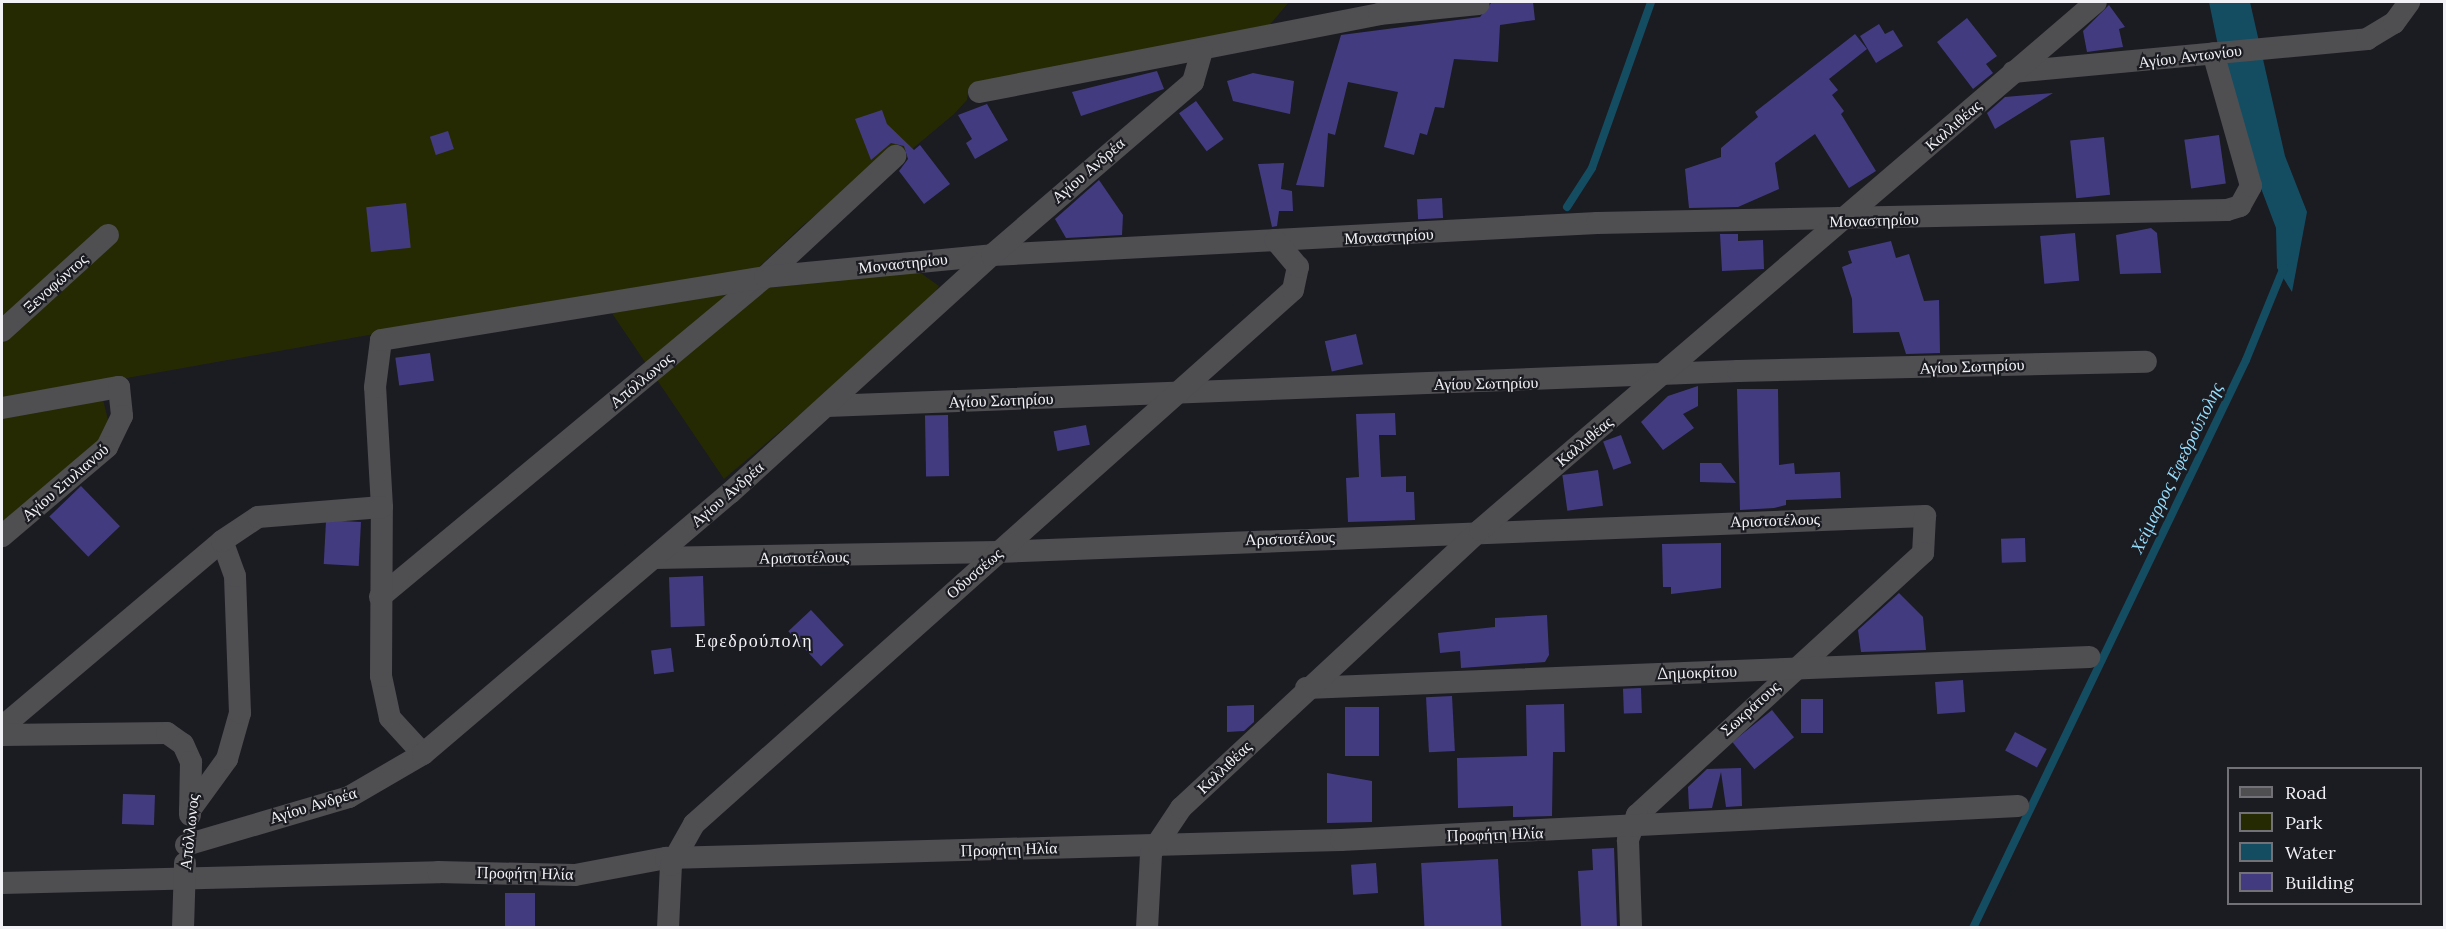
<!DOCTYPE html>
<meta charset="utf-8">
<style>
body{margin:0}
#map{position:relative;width:2446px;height:929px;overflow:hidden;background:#1b1b22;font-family:Lora,serif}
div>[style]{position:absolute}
.green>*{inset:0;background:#262a03}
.water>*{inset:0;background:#144d62}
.stream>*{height:8px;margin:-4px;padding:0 4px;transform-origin:4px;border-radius:4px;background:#144d62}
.building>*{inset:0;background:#433b7f;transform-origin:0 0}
.minor>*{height:22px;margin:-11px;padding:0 11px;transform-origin:11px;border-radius:11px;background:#4f4f52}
span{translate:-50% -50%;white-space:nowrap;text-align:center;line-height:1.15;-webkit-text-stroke:4.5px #1b1b22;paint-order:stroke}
.street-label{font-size:16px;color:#f1f1f6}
.water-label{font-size:18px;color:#93dcfb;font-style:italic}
.neighbourhood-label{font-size:18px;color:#f1f1f6;letter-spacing:1.5px}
.frame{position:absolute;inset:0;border:3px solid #f1f1f6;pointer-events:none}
.legend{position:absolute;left:2227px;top:767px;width:195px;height:138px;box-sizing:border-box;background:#1b1b22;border:2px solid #717177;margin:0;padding:8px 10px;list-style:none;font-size:18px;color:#f1f1f6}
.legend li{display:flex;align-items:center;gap:12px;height:30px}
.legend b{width:30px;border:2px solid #717177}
</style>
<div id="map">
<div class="green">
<div style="clip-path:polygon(2px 2px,1289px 2px,1268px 27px,969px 88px,967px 100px,954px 114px,899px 160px,889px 154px,801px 227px,733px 292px,918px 271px,939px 286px,929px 302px,886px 342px,724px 479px,599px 294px,99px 383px,112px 436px,2px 527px)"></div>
</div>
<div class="water">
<div style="clip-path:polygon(2209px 2px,2250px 2px,2285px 156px,2307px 212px,2292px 292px,2277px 268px,2276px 228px,2231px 109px)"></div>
</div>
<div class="stream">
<div style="left:1567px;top:207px;width:46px;rotate:-57.3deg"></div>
<div style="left:1592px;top:168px;width:176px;rotate:-70.4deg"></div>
<div style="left:1973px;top:928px;width:630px;rotate:-64.33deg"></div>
<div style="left:2246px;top:360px;width:100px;rotate:-67.8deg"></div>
</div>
<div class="building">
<div style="clip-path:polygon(1492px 2px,1533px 2px,1535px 20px,1500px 25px,1498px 62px,1454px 59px,1444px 108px,1435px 107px,1427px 135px,1420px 133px,1414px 155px,1384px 147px,1398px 92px,1348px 82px,1335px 135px,1328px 133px,1324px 187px,1296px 185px,1341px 35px,1480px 17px)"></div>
<div style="clip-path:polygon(2109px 5px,2125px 27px,2119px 29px,2123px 47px,2087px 52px,2083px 31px)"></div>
<div style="clip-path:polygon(1967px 18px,1997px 56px,1986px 64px,1993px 73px,1973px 89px,1937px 42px)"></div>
<div style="clip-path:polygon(1879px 24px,1885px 34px,1893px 30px,1903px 46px,1876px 63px,1860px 36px)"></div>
<div style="clip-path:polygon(1855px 34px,1867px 49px,1829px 79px,1838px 90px,1832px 95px,1844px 111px,1841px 114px,1876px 171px,1849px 188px,1815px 134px,1775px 163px,1779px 189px,1738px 207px,1689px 208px,1685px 169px,1721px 157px,1721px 148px,1758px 117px,1755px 112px)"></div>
<div style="clip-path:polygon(1157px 71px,1164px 89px,1081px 116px,1072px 92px)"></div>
<div style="clip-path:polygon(1253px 73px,1294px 81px,1290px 114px,1233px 101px,1227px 81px)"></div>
<div style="clip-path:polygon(2053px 93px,1995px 129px,1987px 113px,2005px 97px)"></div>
<div style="left:1196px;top:101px;width:47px;height:21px;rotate:54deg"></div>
<div style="clip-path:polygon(987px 104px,1008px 140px,975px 159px,966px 143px,972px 139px,958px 115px)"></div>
<div style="clip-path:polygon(882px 110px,887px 124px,914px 150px,920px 145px,950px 184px,924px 204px,899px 171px,908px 159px,904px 146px,891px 143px,871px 160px,855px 119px)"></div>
<div style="left:448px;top:131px;width:19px;height:19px;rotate:72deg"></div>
<div style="left:2219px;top:135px;width:49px;height:35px;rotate:82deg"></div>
<div style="left:2104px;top:137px;width:58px;height:34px;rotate:84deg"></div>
<div style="clip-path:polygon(1284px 163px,1281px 189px,1292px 191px,1293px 211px,1279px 211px,1277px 226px,1272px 227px,1258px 164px)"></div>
<div style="clip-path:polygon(1099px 180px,1123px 215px,1122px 235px,1066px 238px,1055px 219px)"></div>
<div style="left:1442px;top:198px;width:20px;height:25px;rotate:87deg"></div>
<div style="left:406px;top:203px;width:45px;height:40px;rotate:84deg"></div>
<div style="clip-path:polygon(2151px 228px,2157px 233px,2161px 273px,2120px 274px,2116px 235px)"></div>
<div style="left:2075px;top:233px;width:48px;height:35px;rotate:85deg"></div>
<div style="clip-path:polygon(1720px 234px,1738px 234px,1738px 241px,1763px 240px,1764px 269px,1722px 271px)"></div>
<div style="clip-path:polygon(1891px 241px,1896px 258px,1909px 254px,1924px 301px,1939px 300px,1940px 353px,1906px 354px,1899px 332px,1853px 333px,1852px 299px,1842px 267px,1852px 263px,1848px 251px)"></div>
<div style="left:1356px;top:334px;width:31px;height:32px;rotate:77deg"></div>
<div style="left:430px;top:353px;width:28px;height:35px;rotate:82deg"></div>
<div style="clip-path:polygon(1698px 386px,1698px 406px,1683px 414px,1694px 428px,1663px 450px,1641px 422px,1668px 396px)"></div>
<div style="clip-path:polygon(1737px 389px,1778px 389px,1779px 465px,1794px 463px,1795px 474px,1840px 472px,1841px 498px,1786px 500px,1786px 505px,1774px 508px,1740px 510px)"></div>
<div style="clip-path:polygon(1395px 413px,1396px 435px,1379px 435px,1381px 477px,1406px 476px,1406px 492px,1414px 492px,1415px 520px,1348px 522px,1346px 478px,1359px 477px,1356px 414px)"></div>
<div style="left:948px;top:415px;width:61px;height:23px;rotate:89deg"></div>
<div style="left:1086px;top:425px;width:20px;height:33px;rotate:79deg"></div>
<div style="left:1621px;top:435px;width:30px;height:19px;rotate:70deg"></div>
<div style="clip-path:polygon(1700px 463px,1721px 463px,1736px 483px,1700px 482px)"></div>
<div style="left:1598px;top:470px;width:36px;height:36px;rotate:82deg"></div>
<div style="left:81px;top:486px;width:56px;height:44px;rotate:46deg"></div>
<div style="left:361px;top:522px;width:44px;height:35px;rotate:93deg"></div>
<div style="left:2025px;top:538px;width:24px;height:24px;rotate:88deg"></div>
<div style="clip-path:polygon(1721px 543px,1721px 588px,1671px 594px,1671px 587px,1663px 587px,1662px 544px)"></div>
<div style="left:703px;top:576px;width:50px;height:34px;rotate:88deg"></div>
<div style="clip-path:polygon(1899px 593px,1923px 617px,1926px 650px,1861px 652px,1858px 630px)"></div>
<div style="left:811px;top:610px;width:48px;height:31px;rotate:47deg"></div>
<div style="clip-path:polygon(1547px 615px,1549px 655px,1545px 662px,1461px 668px,1460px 651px,1440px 653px,1438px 633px,1495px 627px,1495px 618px)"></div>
<div style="left:671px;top:648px;width:24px;height:20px;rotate:83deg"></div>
<div style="left:1963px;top:680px;width:32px;height:28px;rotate:86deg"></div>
<div style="left:1641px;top:688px;width:25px;height:18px;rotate:88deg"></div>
<div style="left:1452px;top:696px;width:55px;height:26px;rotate:87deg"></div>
<div style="left:1801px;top:699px;width:22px;height:34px"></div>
<div style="clip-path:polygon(1564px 704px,1565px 752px,1553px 752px,1552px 816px,1513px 817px,1513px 806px,1458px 808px,1457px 758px,1527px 756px,1526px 705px)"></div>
<div style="clip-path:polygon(1254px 705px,1254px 722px,1244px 731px,1227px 732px,1227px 706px)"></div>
<div style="left:1345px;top:707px;width:34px;height:49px"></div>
<div style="left:1772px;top:710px;width:35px;height:51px;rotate:51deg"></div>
<div style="left:2015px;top:732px;width:36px;height:21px;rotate:28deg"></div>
<div style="clip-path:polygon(1741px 768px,1742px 806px,1726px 807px,1721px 772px,1712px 808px,1689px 809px,1688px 787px,1707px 769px)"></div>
<div style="clip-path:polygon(1327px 773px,1372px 781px,1372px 822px,1327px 823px)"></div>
<div style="left:123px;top:794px;width:32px;height:30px;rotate:2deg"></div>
<div style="clip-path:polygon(1614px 848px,1617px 927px,1581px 927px,1578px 871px,1593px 870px,1592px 849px)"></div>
<div style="left:1498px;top:859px;width:68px;height:77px;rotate:87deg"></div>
<div style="left:1376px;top:863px;width:30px;height:25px;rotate:86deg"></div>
<div style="left:505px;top:893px;width:30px;height:34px"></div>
</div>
<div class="minor">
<div style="left:2013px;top:72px;width:356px;rotate:-5.3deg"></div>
<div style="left:2367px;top:39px;width:31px;rotate:-31deg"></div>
<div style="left:2394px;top:23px;width:26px;rotate:-54deg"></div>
<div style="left:979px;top:92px;width:408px;rotate:-11deg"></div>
<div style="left:1379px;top:14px;width:100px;rotate:-5.7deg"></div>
<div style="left:2px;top:331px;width:143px;rotate:-42.2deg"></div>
<div style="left:827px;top:406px;width:912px;rotate:-2.2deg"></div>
<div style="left:1738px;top:371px;width:408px;rotate:-1.3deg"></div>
<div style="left:2px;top:408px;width:119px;rotate:-10.2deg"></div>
<div style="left:119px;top:387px;width:29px;rotate:84deg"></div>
<div style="left:122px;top:416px;width:34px;rotate:116deg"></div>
<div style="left:107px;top:447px;width:138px;rotate:139.7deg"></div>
<div style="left:654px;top:558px;width:344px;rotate:-1deg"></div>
<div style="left:998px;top:552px;width:928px;rotate:-2.22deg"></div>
<div style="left:1925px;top:516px;width:37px;rotate:93deg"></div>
<div style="left:1923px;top:553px;width:388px;rotate:137.5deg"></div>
<div style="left:1637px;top:815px;width:27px;rotate:110deg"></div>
<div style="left:1628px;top:840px;width:88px;rotate:88deg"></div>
<div style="left:380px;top:597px;width:501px;rotate:-39.73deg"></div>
<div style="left:765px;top:277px;width:178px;rotate:-42.9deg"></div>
<div style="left:1306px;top:688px;width:784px;rotate:-2.27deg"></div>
<div style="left:2px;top:727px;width:288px;rotate:-40.2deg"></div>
<div style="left:2px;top:735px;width:165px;rotate:-0.7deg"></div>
<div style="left:167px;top:733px;width:19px;rotate:35deg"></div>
<div style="left:183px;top:744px;width:20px;rotate:66deg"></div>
<div style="left:191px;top:762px;width:53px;rotate:91.1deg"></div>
<div style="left:423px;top:754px;width:49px;rotate:-132.5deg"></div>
<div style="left:390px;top:718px;width:43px;rotate:-102.1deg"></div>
<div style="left:381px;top:676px;width:169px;rotate:-89.7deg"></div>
<div style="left:382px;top:507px;width:120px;rotate:-93.3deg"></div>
<div style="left:375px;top:387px;width:47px;rotate:-82.7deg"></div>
<div style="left:381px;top:340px;width:389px;rotate:-9.3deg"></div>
<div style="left:765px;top:277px;width:228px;rotate:-5.5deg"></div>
<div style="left:992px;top:255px;width:606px;rotate:-3.03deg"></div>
<div style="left:1597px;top:223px;width:630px;rotate:-1.18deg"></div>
<div style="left:2227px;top:210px;width:14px;rotate:-17deg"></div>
<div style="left:2240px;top:206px;width:23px;rotate:-61deg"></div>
<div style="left:2251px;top:186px;width:138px;rotate:-105.9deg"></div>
<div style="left:190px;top:810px;width:63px;rotate:-54deg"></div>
<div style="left:227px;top:759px;width:48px;rotate:-74.2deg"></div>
<div style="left:240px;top:713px;width:137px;rotate:-92.1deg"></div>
<div style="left:235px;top:576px;width:37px;rotate:-110deg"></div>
<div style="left:222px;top:541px;width:43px;rotate:-33.7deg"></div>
<div style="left:258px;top:517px;width:124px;rotate:-4.6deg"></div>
<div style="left:186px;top:845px;width:170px;rotate:-16.4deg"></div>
<div style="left:349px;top:797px;width:86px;rotate:-30.2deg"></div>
<div style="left:423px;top:754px;width:403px;rotate:-40.4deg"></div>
<div style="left:730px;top:493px;width:354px;rotate:-42.3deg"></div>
<div style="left:992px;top:255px;width:265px;rotate:-40.7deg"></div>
<div style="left:1193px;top:82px;width:32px;rotate:-74deg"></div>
<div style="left:2px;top:883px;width:436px;rotate:-1.4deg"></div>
<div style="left:438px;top:872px;width:137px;rotate:1.3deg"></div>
<div style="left:575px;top:875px;width:93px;rotate:-10.6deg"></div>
<div style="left:666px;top:858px;width:675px;rotate:-1.53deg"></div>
<div style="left:1341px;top:840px;width:678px;rotate:-2.88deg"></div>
<div style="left:183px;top:928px;width:65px;rotate:-88.2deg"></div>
<div style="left:668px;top:928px;width:63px;rotate:-87.3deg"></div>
<div style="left:671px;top:865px;width:47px;rotate:-60.7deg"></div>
<div style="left:694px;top:824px;width:802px;rotate:-41.72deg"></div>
<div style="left:1293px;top:290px;width:24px;rotate:-78deg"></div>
<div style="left:1298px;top:267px;width:35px;rotate:-130deg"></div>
<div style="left:1147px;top:928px;width:75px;rotate:-86.9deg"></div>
<div style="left:1151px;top:853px;width:54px;rotate:-56.3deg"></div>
<div style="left:1181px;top:808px;width:408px;rotate:-42.9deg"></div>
<div style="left:1480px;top:530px;width:811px;rotate:-40.6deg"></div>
</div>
<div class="street-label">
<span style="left:2190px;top:56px;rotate:-7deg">Αγίου Αντωνίου</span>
<span style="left:1953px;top:125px;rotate:-41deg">Καλλιθέας</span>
<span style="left:1088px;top:170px;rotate:-41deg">Αγίου Ανδρέα</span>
<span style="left:1874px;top:220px;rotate:-2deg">Μοναστηρίου</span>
<span style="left:1389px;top:236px;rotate:-3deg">Μοναστηρίου</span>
<span style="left:903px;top:263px;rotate:-6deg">Μοναστηρίου</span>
<span style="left:55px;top:283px;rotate:-42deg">Ξενοφώντος</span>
<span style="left:1972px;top:366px;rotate:-2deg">Αγίου Σωτηρίου</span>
<span style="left:641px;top:380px;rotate:-40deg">Απόλλωνος</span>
<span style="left:1486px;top:383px;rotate:-1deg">Αγίου Σωτηρίου</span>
<span style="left:1001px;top:400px;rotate:-2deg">Αγίου Σωτηρίου</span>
<span style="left:1584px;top:441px;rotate:-40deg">Καλλιθέας</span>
<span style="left:65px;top:482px;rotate:-41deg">Αγίου Στυλιανού</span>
<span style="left:727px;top:494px;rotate:-41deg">Αγίου Ανδρέα</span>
<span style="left:1775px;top:520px;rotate:-2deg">Αριστοτέλους</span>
<span style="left:1290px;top:538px;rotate:-2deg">Αριστοτέλους</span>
<span style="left:804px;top:557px;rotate:-1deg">Αριστοτέλους</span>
<span style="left:974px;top:573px;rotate:-41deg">Οδυσσέως</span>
<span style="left:1697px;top:672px;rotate:-2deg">Δημοκρίτου</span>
<span style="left:1750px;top:708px;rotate:-42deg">Σωκράτους</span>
<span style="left:1224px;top:767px;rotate:-44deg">Καλλιθέας</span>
<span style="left:313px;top:805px;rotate:-17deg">Αγίου Ανδρέα</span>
<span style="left:189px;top:832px;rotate:-84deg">Απόλλωνος</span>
<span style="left:1495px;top:834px;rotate:-2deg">Προφήτη Ηλία</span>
<span style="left:1009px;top:849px;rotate:-2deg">Προφήτη Ηλία</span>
<span style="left:525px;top:873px;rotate:1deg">Προφήτη Ηλία</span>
</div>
<div class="water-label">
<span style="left:2177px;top:468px;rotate:-64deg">Χείμαρρος Εφεδρούπολης</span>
</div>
<div class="neighbourhood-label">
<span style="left:754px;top:641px">Εφεδρούπολη</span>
</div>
<div class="frame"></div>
<ul class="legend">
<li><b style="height:8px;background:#4f4f52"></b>Road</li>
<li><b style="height:16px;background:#262a03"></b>Park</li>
<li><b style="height:16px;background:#144d62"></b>Water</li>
<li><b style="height:16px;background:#433b7f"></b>Building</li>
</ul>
</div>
